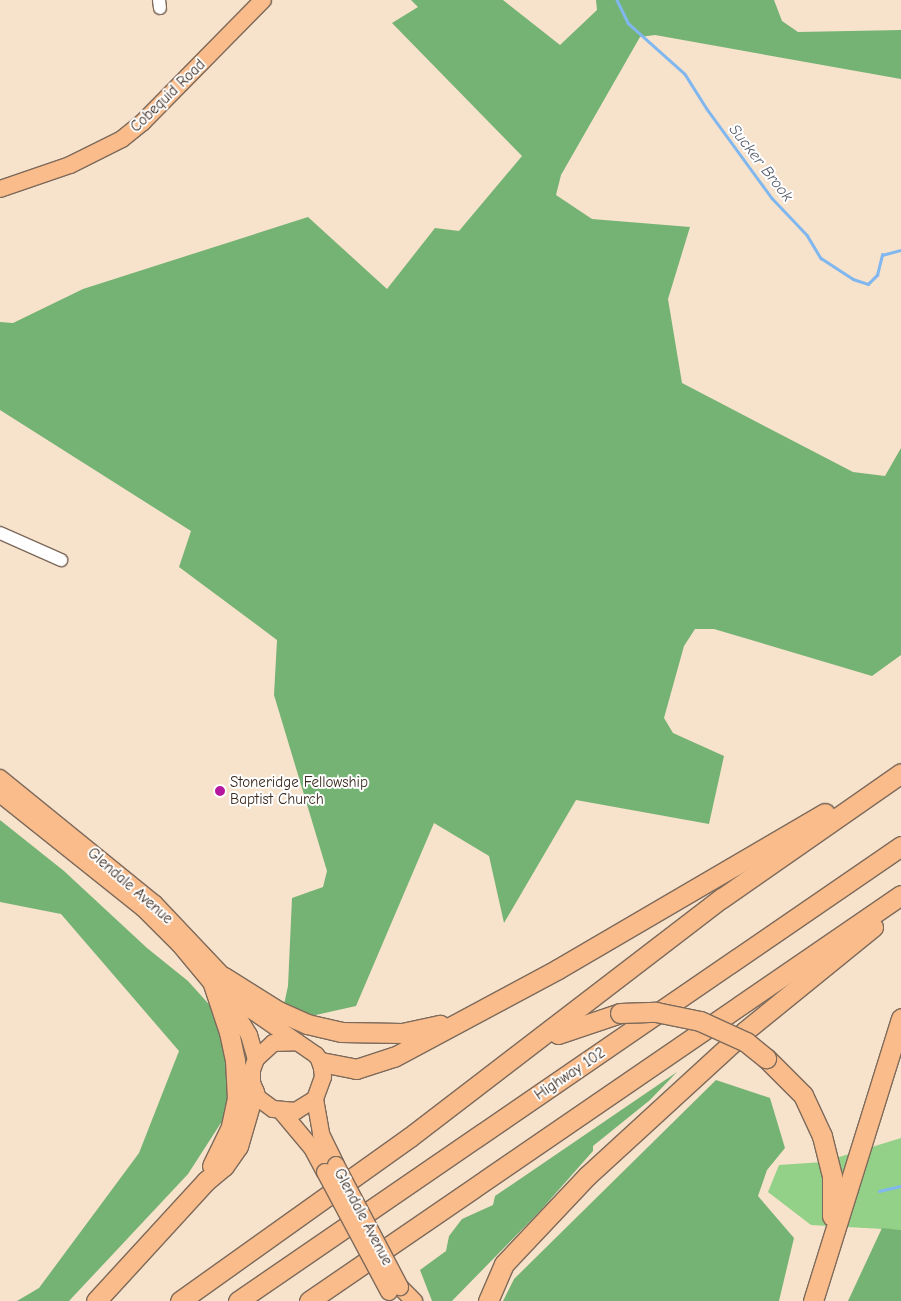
<!DOCTYPE html>
<style>
body{margin:0}
#map{position:relative;width:901px;height:1301px;overflow:hidden;background:#f7e2cc;font-family:"Comic Neue",sans-serif}
div>[style]{position:absolute}
.green>*{inset:0;background:#92d187}
.forest>*{inset:0;background:#75b374}
.stream>*{height:2.5px;margin:-1.25px;padding:0 1.25px;transform-origin:1.25px;border-radius:1.25px;background:#80b7ef}
.roads{filter:drop-shadow(1px 0 #7d6a5b) drop-shadow(-1px 0 #7d6a5b) drop-shadow(0 1px #7d6a5b) drop-shadow(0 -1px #7d6a5b)}
.minor>*{height:12px;margin:-6px;padding:0 6px;transform-origin:6px;border-radius:6px;background:#fff}
.major>*{height:16px;margin:-8px;padding:0 8px;transform-origin:8px;border-radius:8px;background:#f9bc8a}
.highway>*{height:19px;margin:-9.5px;padding:0 9.5px;transform-origin:9.5px;border-radius:9.5px;background:#f9bc8a}
.bridges{filter:drop-shadow(1px 0 #7d6a5b) drop-shadow(-1px 0 #7d6a5b) drop-shadow(0 1px #7d6a5b) drop-shadow(0 -1px #7d6a5b)}
.major-bridge>*{height:16px;margin:-8px;padding:0 8px;transform-origin:8px;border-radius:8px;background:#f9bc8a}
.highway-bridge>*{height:19px;margin:-9.5px;padding:0 9.5px;transform-origin:9.5px;border-radius:9.5px;background:#f9bc8a}
.dots>*{width:14px;height:14px;translate:-50% -50%;box-sizing:border-box;border:2px solid #fff;border-radius:50%}
span{translate:-50% -50%;white-space:nowrap;text-align:center;line-height:1.15;-webkit-text-stroke:4px #fff;paint-order:stroke}
.street-label{font-size:15px;color:#3b2a1e}
.poi-label{font-size:15px;color:#3b2a1e}
.left{translate:0 -50%;text-align:left}
.water-label{font-size:16px;color:#535b67;font-style:italic}
</style>
<div id="map">
<div class="green">
<div style="clip-path:polygon(901px 1138px,901px 1230px,811px 1225px,768px 1192px,779px 1165px,823px 1162px)"></div>
</div>
<div class="forest">
<div style="clip-path:polygon(411px 0,503px 0,560px 45px,597px 10px,596px 0,774px 0,782px 21px,798px 32px,901px 30px,901px 79px,655px 35px,640px 37px,561px 175px,556px 195px,592px 219px,690px 227px,668px 299px,682px 383px,853px 472px,885px 476px,901px 448px,901px 655px,872px 676px,714px 629px,695px 629px,684px 646px,664px 718px,673px 733px,724px 756px,709px 824px,576px 800px,504px 923px,489px 856px,434px 823px,356px 1006px,280px 1023px,288px 986px,292px 898px,323px 887px,327px 871px,274px 695px,277px 640px,179px 567px,191px 531px,0 410px,0 322px,13px 323px,83px 289px,308px 217px,387px 289px,435px 228px,459px 231px,522px 156px,392px 23px,418px 7px)"></div>
<div style="clip-path:polygon(0 820px,64px 871px,147px 948px,188px 981px,215px 1011px,237px 1098px,188px 1174px,69px 1301px,17px 1301px,39px 1288px,139px 1153px,179px 1051px,61px 914px,0 902px)"></div>
<div style="clip-path:polygon(677px 1072px,650px 1100px,593px 1146px,593px 1151px,540px 1211px,452px 1301px,432px 1301px,420px 1270px,446px 1251px,449px 1236px,462px 1219px,493px 1205px,495px 1196px)"></div>
<div style="clip-path:polygon(716px 1080px,770px 1098px,785px 1148px,767px 1170px,758px 1196px,794px 1238px,779px 1301px,503px 1301px,514px 1279px)"></div>
<div style="clip-path:polygon(882px 1228px,901px 1230px,901px 1301px,848px 1301px)"></div>
</div>
<div class="stream">
<div style="left:617px;top:0;width:25px;rotate:64deg"></div>
<div style="left:628px;top:23px;width:76px;rotate:41.8deg"></div>
<div style="left:685px;top:74px;width:41px;rotate:57.8deg"></div>
<div style="left:707px;top:109px;width:110px;rotate:53.9deg"></div>
<div style="left:772px;top:198px;width:51px;rotate:46.6deg"></div>
<div style="left:807px;top:235px;width:27px;rotate:59deg"></div>
<div style="left:821px;top:258px;width:38px;rotate:33deg"></div>
<div style="left:853px;top:279px;width:16px;rotate:18deg"></div>
<div style="left:868px;top:284px;width:13px;rotate:-45deg"></div>
<div style="left:877px;top:275px;width:21px;rotate:-76deg"></div>
<div style="left:882px;top:255px;width:20px;rotate:-15deg"></div>
<div style="left:879px;top:1191px;width:23px;rotate:-13deg"></div>
</div>
<div class="roads">
<div class="minor">
<div style="left:159px;top:0;width:8px;rotate:83deg"></div>
<div style="left:0;top:533px;width:67px;rotate:23.9deg"></div>
</div>
<div class="major">
<div style="left:0;top:189px;width:74px;rotate:-18.9deg"></div>
<div style="left:70px;top:165px;width:58px;rotate:-26.6deg"></div>
<div style="left:122px;top:139px;width:27px;rotate:-39deg"></div>
<div style="left:143px;top:122px;width:171px;rotate:-45.5deg"></div>
<div style="left:0;top:778px;width:198px;rotate:39.1deg"></div>
<div style="left:154px;top:903px;width:102px;rotate:46.6deg"></div>
<div style="left:224px;top:977px;width:43px;rotate:50.7deg"></div>
<div style="left:251px;top:1010px;width:79px;rotate:34.7deg"></div>
<div style="left:316px;top:1055px;width:9px;rotate:54deg"></div>
<div style="left:321px;top:1062px;width:15px;rotate:82deg"></div>
<div style="left:323px;top:1077px;width:23px;rotate:110deg"></div>
<div style="left:315px;top:1099px;width:22px;rotate:148deg"></div>
<div style="left:296px;top:1111px;width:23px;rotate:-175deg"></div>
<div style="left:273px;top:1109px;width:19px;rotate:-144deg"></div>
<div style="left:258px;top:1098px;width:17px;rotate:-111deg"></div>
<div style="left:252px;top:1082px;width:12px;rotate:-90deg"></div>
<div style="left:252px;top:1070px;width:12px;rotate:-70deg"></div>
<div style="left:256px;top:1059px;width:23px;rotate:-43deg"></div>
<div style="left:273px;top:1043px;width:24px;rotate:-2deg"></div>
<div style="left:0;top:794px;width:183px;rotate:38.6deg"></div>
<div style="left:143px;top:908px;width:51px;rotate:45deg"></div>
<div style="left:179px;top:944px;width:86px;rotate:50.2deg"></div>
<div style="left:234px;top:1010px;width:29px;rotate:59deg"></div>
<div style="left:249px;top:1035px;width:25px;rotate:74deg"></div>
<div style="left:315px;top:1099px;width:36px;rotate:80deg"></div>
<div style="left:321px;top:1134px;width:34px;rotate:64deg"></div>
<div style="left:281px;top:1111px;width:48px;rotate:50deg"></div>
<div style="left:312px;top:1148px;width:27px;rotate:62deg"></div>
<div style="left:400px;top:1287px;width:20px;rotate:45deg"></div>
</div>
<div class="highway">
<div style="left:224px;top:977px;width:64px;rotate:32.2deg"></div>
<div style="left:278px;top:1011px;width:32px;rotate:24deg"></div>
<div style="left:307px;top:1024px;width:35px;rotate:13deg"></div>
<div style="left:341px;top:1032px;width:61px;rotate:0.9deg"></div>
<div style="left:402px;top:1033px;width:39px;rotate:-12deg"></div>
<div style="left:212px;top:981px;width:54px;rotate:71.6deg"></div>
<div style="left:229px;top:1032px;width:29px;rotate:78deg"></div>
<div style="left:235px;top:1060px;width:38px;rotate:87deg"></div>
<div style="left:237px;top:1098px;width:30px;rotate:102deg"></div>
<div style="left:231px;top:1127px;width:43px;rotate:116deg"></div>
<div style="left:558px;top:1034px;width:65px;rotate:-18.7deg"></div>
<div style="left:766px;top:1058px;width:52px;rotate:45deg"></div>
<div style="left:803px;top:1095px;width:45px;rotate:65.1deg"></div>
<div style="left:822px;top:1136px;width:41px;rotate:76deg"></div>
<div style="left:832px;top:1176px;width:40px;rotate:90deg"></div>
<div style="left:321px;top:1062px;width:36px;rotate:11deg"></div>
<div style="left:356px;top:1069px;width:40px;rotate:-18deg"></div>
<div style="left:394px;top:1057px;width:186px;rotate:-28.2deg"></div>
<div style="left:558px;top:969px;width:309px;rotate:-30.3deg"></div>
<div style="left:96px;top:1301px;width:163px;rotate:-47.5deg"></div>
<div style="left:206px;top:1181px;width:23px;rotate:-40deg"></div>
<div style="left:224px;top:1166px;width:24px;rotate:-55deg"></div>
<div style="left:238px;top:1146px;width:57px;rotate:-73.8deg"></div>
<div style="left:180px;top:1301px;width:282px;rotate:-35.5deg"></div>
<div style="left:410px;top:1137px;width:393px;rotate:-37.5deg"></div>
<div style="left:722px;top:898px;width:218px;rotate:-34.9deg"></div>
<div style="left:238px;top:1301px;width:804px;rotate:-34.46deg"></div>
<div style="left:309px;top:1301px;width:718px;rotate:-34.44deg"></div>
<div style="left:488px;top:1301px;width:40px;rotate:-66.6deg"></div>
<div style="left:504px;top:1264px;width:121px;rotate:-46.7deg"></div>
<div style="left:587px;top:1176px;width:214px;rotate:-42.5deg"></div>
<div style="left:745px;top:1031px;width:165px;rotate:-39.1deg"></div>
<div style="left:813px;top:1301px;width:296px;rotate:-72.7deg"></div>
</div>
</div>
<div class="bridges">
<div class="major-bridge">
<div style="left:336px;top:1165px;width:138px;rotate:62.3deg"></div>
<div style="left:325px;top:1172px;width:136px;rotate:61.9deg"></div>
</div>
<div class="highway-bridge">
<div style="left:620px;top:1013px;width:36px;rotate:-2deg"></div>
<div style="left:656px;top:1012px;width:45px;rotate:11.6deg"></div>
<div style="left:700px;top:1021px;width:51px;rotate:24.5deg"></div>
<div style="left:746px;top:1042px;width:26px;rotate:39deg"></div>
</div>
</div>
<div class="dots">
<div style="left:220px;top:791px;background:#b5179e"></div>
</div>
<div class="street-label">
<span style="left:168px;top:96px;rotate:-44deg">Cobequid Road</span>
<span style="left:130px;top:886px;rotate:41deg">Glendale Avenue</span>
<span style="left:570px;top:1074px;rotate:-34deg">Highway 102</span>
<span style="left:363px;top:1217px;rotate:62deg">Glendale Avenue</span>
</div>
<div class="poi-label">
<span class="left" style="left:230px;top:791px">Stoneridge Fellowship<br>Baptist Church</span>
</div>
<div class="water-label">
<span style="left:761px;top:163px;rotate:52deg">Sucker Brook</span>
</div>
</div>
